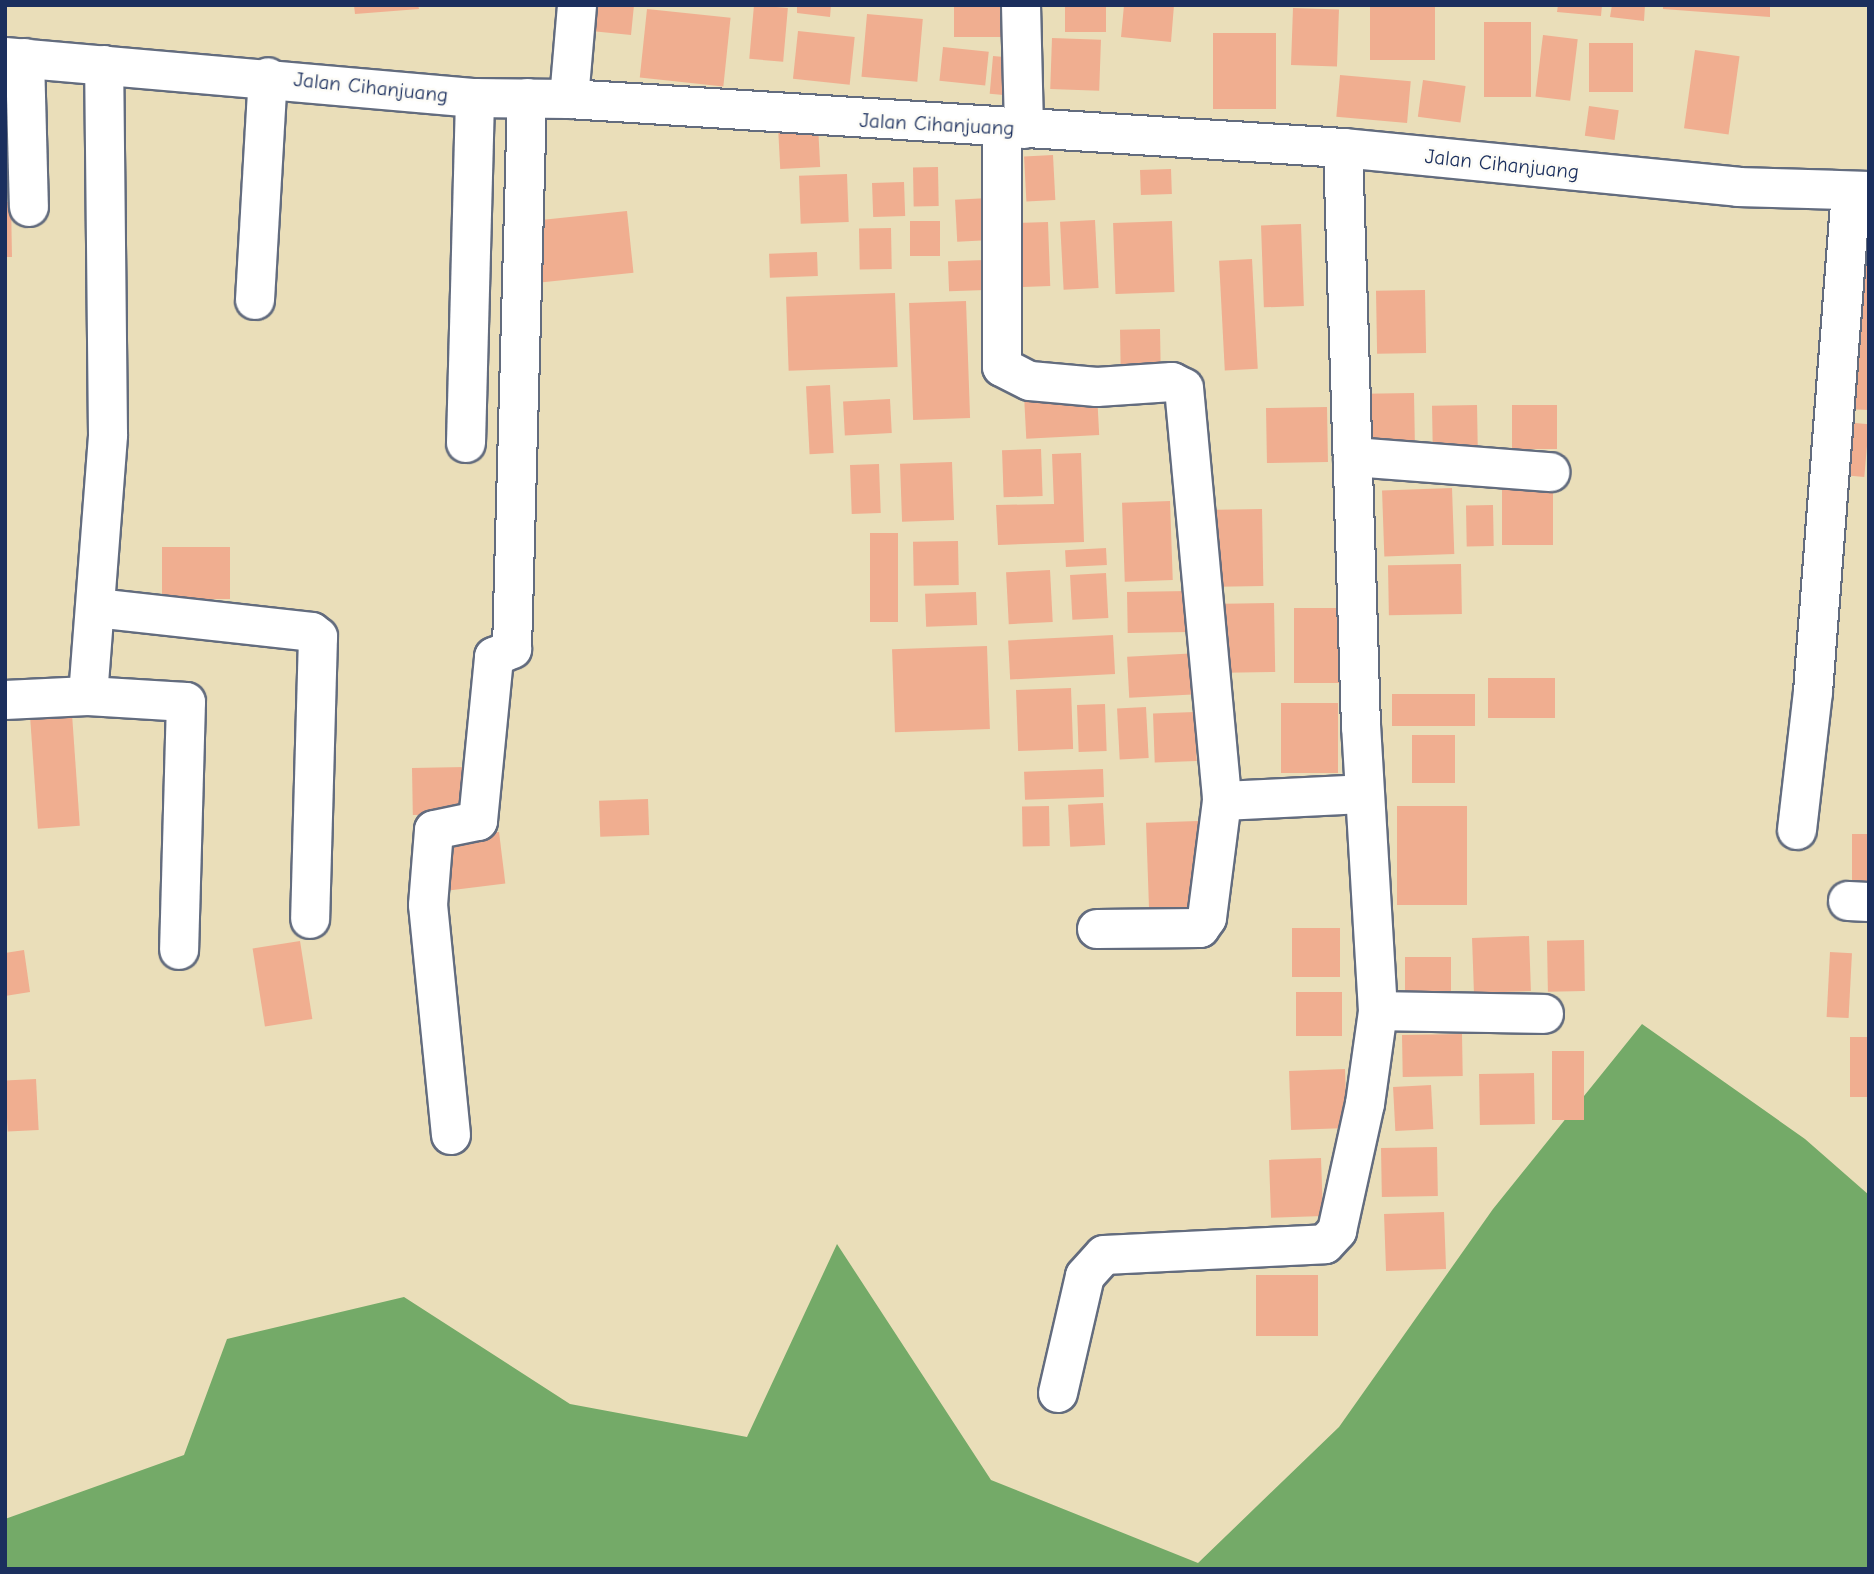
<!DOCTYPE html>
<style>
body{margin:0}
#map{position:relative;width:1874px;height:1574px;overflow:hidden;background:#eadeb9;font-family:"Comic Neue",sans-serif}
div>[style]{position:absolute}
.forest>*{inset:0;background:#74aa68}
.building>*{inset:0;background:#f0ae90;transform-origin:0 0}
.roads{filter:drop-shadow(2px 0 #636c7e) drop-shadow(-2px 0 #636c7e) drop-shadow(0 2px #636c7e) drop-shadow(0 -2px #636c7e)}
.minor>*{height:38px;margin:-19px;padding:0 19px;transform-origin:19px;border-radius:19px;background:#fff}
.major>*{height:38px;margin:-19px;padding:0 19px;transform-origin:19px;border-radius:19px;background:#fff}
span{translate:-50% -50%;white-space:nowrap;text-align:center;line-height:1.15;-webkit-text-stroke:5px #fdfcf7;paint-order:stroke}
.street-label{font-size:21px;color:#1b2f5e}
.frame{position:absolute;inset:0;border:7px solid #1b2f5e;pointer-events:none}
</style>
<div id="map">
<div class="forest">
<div style="clip-path:polygon(1642px 1024px,1805px 1139px,1869px 1195px,1869px 1569px,5px 1569px,5px 1519px,184px 1455px,227px 1339px,404px 1297px,570px 1404px,747px 1437px,837px 1244px,991px 1480px,1198px 1563px,1339px 1427px,1493px 1209px)"></div>
</div>
<div class="building">
<div style="clip-path:polygon(354px 5px,418px 5px,419px 9px,355px 14px)"></div>
<div style="clip-path:polygon(594px 5px,634px 5px,631px 35px,591px 31px)"></div>
<div style="left:754px;top:5px;width:34px;height:54px;rotate:5deg"></div>
<div style="clip-path:polygon(797px 5px,831px 5px,830px 17px,797px 13px)"></div>
<div style="left:954px;top:5px;width:65px;height:32px"></div>
<div style="left:1065px;top:5px;width:41px;height:27px"></div>
<div style="clip-path:polygon(1124px 5px,1174px 5px,1171px 42px,1121px 37px)"></div>
<div style="left:1370px;top:5px;width:65px;height:55px"></div>
<div style="clip-path:polygon(1558px 5px,1602px 5px,1601px 16px,1557px 12px)"></div>
<div style="clip-path:polygon(1612px 5px,1645px 5px,1644px 21px,1610px 17px)"></div>
<div style="clip-path:polygon(1663px 5px,1770px 5px,1770px 17px,1663px 9px)"></div>
<div style="left:1293px;top:8px;width:46px;height:57px;rotate:2deg"></div>
<div style="left:647px;top:9px;width:84px;height:69px;rotate:6deg"></div>
<div style="left:867px;top:14px;width:56px;height:63px;rotate:5deg"></div>
<div style="left:1484px;top:22px;width:47px;height:75px"></div>
<div style="left:798px;top:31px;width:57px;height:48px;rotate:6deg"></div>
<div style="left:1213px;top:33px;width:63px;height:76px"></div>
<div style="left:1543px;top:35px;width:35px;height:62px;rotate:7deg"></div>
<div style="left:1052px;top:38px;width:49px;height:51px;rotate:2deg"></div>
<div style="left:1589px;top:43px;width:44px;height:49px"></div>
<div style="left:943px;top:47px;width:46px;height:34px;rotate:6deg"></div>
<div style="left:1695px;top:50px;width:45px;height:79px;rotate:8deg"></div>
<div style="left:993px;top:56px;width:25px;height:38px;rotate:5deg"></div>
<div style="left:1340px;top:75px;width:71px;height:42px;rotate:5deg"></div>
<div style="left:1423px;top:80px;width:43px;height:37px;rotate:8deg"></div>
<div style="left:1589px;top:106px;width:30px;height:30px;rotate:8deg"></div>
<div style="left:818px;top:125px;width:42px;height:40px;rotate:87deg"></div>
<div style="left:1053px;top:155px;width:45px;height:29px;rotate:87deg"></div>
<div style="left:938px;top:167px;width:39px;height:25px;rotate:89deg"></div>
<div style="left:1171px;top:169px;width:25px;height:31px;rotate:88deg"></div>
<div style="left:847px;top:174px;width:48px;height:48px;rotate:88deg"></div>
<div style="left:904px;top:182px;width:34px;height:32px;rotate:88deg"></div>
<div style="left:989px;top:198px;width:42px;height:34px;rotate:87deg"></div>
<div style="clip-path:polygon(5px 202px,11px 202px,12px 257px,5px 257px)"></div>
<div style="left:627px;top:211px;width:62px;height:96px;rotate:84deg"></div>
<div style="left:1095px;top:220px;width:68px;height:35px;rotate:87deg"></div>
<div style="left:910px;top:221px;width:30px;height:35px"></div>
<div style="left:1172px;top:221px;width:71px;height:59px;rotate:88deg"></div>
<div style="left:1048px;top:222px;width:64px;height:34px;rotate:88deg"></div>
<div style="left:1301px;top:224px;width:82px;height:40px;rotate:88deg"></div>
<div style="left:891px;top:228px;width:41px;height:32px;rotate:89deg"></div>
<div style="clip-path:polygon(1856px 244px,1869px 245px,1869px 410px,1846px 409px)"></div>
<div style="left:817px;top:252px;width:24px;height:48px;rotate:88deg"></div>
<div style="left:1252px;top:259px;width:110px;height:33px;rotate:87deg"></div>
<div style="left:985px;top:260px;width:30px;height:37px;rotate:88deg"></div>
<div style="left:1425px;top:290px;width:63px;height:49px;rotate:89deg"></div>
<div style="left:895px;top:293px;width:74px;height:109px;rotate:88deg"></div>
<div style="left:966px;top:301px;width:117px;height:57px;rotate:88deg"></div>
<div style="left:1160px;top:329px;width:41px;height:40px;rotate:89deg"></div>
<div style="left:830px;top:385px;width:68px;height:24px;rotate:87deg"></div>
<div style="left:1097px;top:393px;width:42px;height:73px;rotate:87deg"></div>
<div style="left:1414px;top:393px;width:47px;height:49px;rotate:89deg"></div>
<div style="left:890px;top:399px;width:34px;height:47px;rotate:87deg"></div>
<div style="left:1477px;top:405px;width:44px;height:45px;rotate:89deg"></div>
<div style="left:1512px;top:405px;width:45px;height:44px"></div>
<div style="left:1327px;top:407px;width:55px;height:61px;rotate:89deg"></div>
<div style="left:1844px;top:422px;width:25px;height:53px;rotate:5deg"></div>
<div style="left:1041px;top:449px;width:47px;height:39px;rotate:88deg"></div>
<div style="clip-path:polygon(1081px 453px,1084px 542px,998px 545px,996px 505px,1054px 504px,1052px 454px)"></div>
<div style="left:952px;top:462px;width:58px;height:52px;rotate:88deg"></div>
<div style="left:879px;top:464px;width:49px;height:29px;rotate:88deg"></div>
<div style="left:1502px;top:480px;width:51px;height:65px"></div>
<div style="left:1452px;top:488px;width:66px;height:70px;rotate:88deg"></div>
<div style="left:1170px;top:501px;width:79px;height:48px;rotate:88deg"></div>
<div style="left:1493px;top:505px;width:41px;height:27px;rotate:89deg"></div>
<div style="left:1262px;top:509px;width:77px;height:45px;rotate:89deg"></div>
<div style="left:870px;top:533px;width:28px;height:89px"></div>
<div style="left:958px;top:541px;width:44px;height:45px;rotate:89deg"></div>
<div style="left:162px;top:547px;width:68px;height:52px"></div>
<div style="left:1106px;top:548px;width:17px;height:41px;rotate:87deg"></div>
<div style="left:1461px;top:564px;width:50px;height:73px;rotate:89deg"></div>
<div style="left:1050px;top:570px;width:52px;height:44px;rotate:87deg"></div>
<div style="left:1106px;top:573px;width:45px;height:36px;rotate:87deg"></div>
<div style="left:1188px;top:591px;width:41px;height:61px;rotate:89deg"></div>
<div style="left:976px;top:592px;width:33px;height:51px;rotate:88deg"></div>
<div style="left:1274px;top:603px;width:69px;height:50px;rotate:89deg"></div>
<div style="left:1294px;top:608px;width:45px;height:75px"></div>
<div style="left:1113px;top:635px;width:39px;height:105px;rotate:87deg"></div>
<div style="left:987px;top:646px;width:83px;height:95px;rotate:88deg"></div>
<div style="left:1200px;top:653px;width:41px;height:73px;rotate:87deg"></div>
<div style="left:1555px;top:678px;width:40px;height:67px;rotate:90deg"></div>
<div style="left:1071px;top:688px;width:61px;height:55px;rotate:88deg"></div>
<div style="left:1475px;top:694px;width:32px;height:83px;rotate:90deg"></div>
<div style="left:1281px;top:703px;width:57px;height:70px"></div>
<div style="left:1105px;top:704px;width:47px;height:28px;rotate:88deg"></div>
<div style="left:1146px;top:707px;width:51px;height:29px;rotate:87deg"></div>
<div style="left:1195px;top:712px;width:49px;height:42px;rotate:88deg"></div>
<div style="left:72px;top:714px;width:112px;height:42px;rotate:86deg"></div>
<div style="left:1412px;top:735px;width:43px;height:48px"></div>
<div style="left:465px;top:767px;width:47px;height:53px;rotate:89deg"></div>
<div style="left:1103px;top:769px;width:28px;height:79px;rotate:88deg"></div>
<div style="left:648px;top:799px;width:36px;height:49px;rotate:88deg"></div>
<div style="left:1103px;top:803px;width:42px;height:35px;rotate:87deg"></div>
<div style="left:1049px;top:806px;width:40px;height:27px;rotate:89deg"></div>
<div style="left:1397px;top:806px;width:70px;height:99px"></div>
<div style="left:1198px;top:821px;width:86px;height:52px;rotate:88deg"></div>
<div style="left:499px;top:832px;width:52px;height:59px;rotate:83deg"></div>
<div style="left:1852px;top:834px;width:17px;height:56px"></div>
<div style="left:1292px;top:928px;width:48px;height:49px"></div>
<div style="left:1529px;top:936px;width:55px;height:57px;rotate:88deg"></div>
<div style="left:1584px;top:940px;width:51px;height:37px;rotate:89deg"></div>
<div style="left:300px;top:941px;width:79px;height:48px;rotate:81deg"></div>
<div style="clip-path:polygon(24px 950px,30px 992px,5px 996px,5px 953px)"></div>
<div style="left:1830px;top:952px;width:22px;height:65px;rotate:3deg"></div>
<div style="left:1451px;top:957px;width:47px;height:46px;rotate:90deg"></div>
<div style="left:1296px;top:992px;width:46px;height:44px"></div>
<div style="left:1462px;top:1034px;width:42px;height:60px;rotate:89deg"></div>
<div style="left:1850px;top:1037px;width:19px;height:60px"></div>
<div style="left:1552px;top:1051px;width:32px;height:69px"></div>
<div style="left:1345px;top:1069px;width:59px;height:56px;rotate:88deg"></div>
<div style="left:1534px;top:1073px;width:51px;height:55px;rotate:89deg"></div>
<div style="left:36px;top:1079px;width:51px;height:31px;rotate:87deg"></div>
<div style="left:1431px;top:1085px;width:44px;height:38px;rotate:87deg"></div>
<div style="left:1437px;top:1147px;width:49px;height:56px;rotate:89deg"></div>
<div style="left:1321px;top:1158px;width:58px;height:52px;rotate:88deg"></div>
<div style="left:1444px;top:1212px;width:57px;height:60px;rotate:88deg"></div>
<div style="left:1256px;top:1275px;width:62px;height:61px"></div>
</div>
<div class="roads">
<div class="minor">
<div style="left:1021px;top:5px;width:124px;rotate:88.6deg"></div>
<div style="left:25px;top:58px;width:149px;rotate:88.5deg"></div>
<div style="left:569px;top:99px;width:94px;rotate:-85.1deg"></div>
<div style="left:1002px;top:130px;width:237px;rotate:90deg"></div>
<div style="left:1002px;top:367px;width:31px;rotate:27deg"></div>
<div style="left:1030px;top:381px;width:67px;rotate:5.1deg"></div>
<div style="left:1097px;top:387px;width:75px;rotate:-3.8deg"></div>
<div style="left:1172px;top:382px;width:13px;rotate:27deg"></div>
<div style="left:1184px;top:388px;width:415px;rotate:84.7deg"></div>
<div style="left:255px;top:300px;width:223px;rotate:-86.7deg"></div>
<div style="left:466px;top:443px;width:345px;rotate:-88.5deg"></div>
<div style="left:1353px;top:457px;width:198px;rotate:4.4deg"></div>
<div style="left:96px;top:608px;width:217px;rotate:6.3deg"></div>
<div style="left:312px;top:632px;width:8px;rotate:40deg"></div>
<div style="left:318px;top:637px;width:282px;rotate:91.6deg"></div>
<div style="left:88px;top:696px;width:262px;rotate:-85.6deg"></div>
<div style="left:108px;top:435px;width:370px;rotate:-90.6deg"></div>
<div style="left:5px;top:700px;width:83px;rotate:-2.8deg"></div>
<div style="left:88px;top:696px;width:98px;rotate:3.5deg"></div>
<div style="left:186px;top:702px;width:248px;rotate:91.6deg"></div>
<div style="left:1797px;top:830px;width:139px;rotate:-83.4deg"></div>
<div style="left:1813px;top:692px;width:502px;rotate:-85.66deg"></div>
<div style="left:1848px;top:901px;width:21px;rotate:3deg"></div>
<div style="left:1097px;top:929px;width:103px;rotate:-0.6deg"></div>
<div style="left:1200px;top:928px;width:12px;rotate:-55deg"></div>
<div style="left:1207px;top:918px;width:118px;rotate:-82.7deg"></div>
<div style="left:1222px;top:801px;width:142px;rotate:-2.8deg"></div>
<div style="left:1378px;top:1011px;width:166px;rotate:1deg"></div>
<div style="left:451px;top:1135px;width:231px;rotate:-95.7deg"></div>
<div style="left:428px;top:905px;width:75px;rotate:-85.4deg"></div>
<div style="left:434px;top:830px;width:45px;rotate:-11.6deg"></div>
<div style="left:478px;top:821px;width:165px;rotate:-84.4deg"></div>
<div style="left:494px;top:657px;width:20px;rotate:-24deg"></div>
<div style="left:512px;top:649px;width:551px;rotate:-88.44deg"></div>
<div style="left:1058px;top:1393px;width:120px;rotate:-77deg"></div>
<div style="left:1085px;top:1276px;width:28px;rotate:-48deg"></div>
<div style="left:1104px;top:1255px;width:221px;rotate:-2.8deg"></div>
<div style="left:1325px;top:1244px;width:18px;rotate:-47deg"></div>
<div style="left:1337px;top:1231px;width:130px;rotate:-77.6deg"></div>
<div style="left:1365px;top:1104px;width:94px;rotate:-82deg"></div>
<div style="left:1378px;top:1011px;width:285px;rotate:-93.4deg"></div>
<div style="left:1361px;top:727px;width:579px;rotate:-91.78deg"></div>
</div>
<div class="major">
<div style="left:5px;top:57px;width:472px;rotate:5deg"></div>
<div style="left:475px;top:98px;width:94px;rotate:0.6deg"></div>
<div style="left:569px;top:99px;width:776px;rotate:3.62deg"></div>
<div style="left:1343px;top:148px;width:397px;rotate:5.6deg"></div>
<div style="left:1738px;top:187px;width:131px;rotate:1.7deg"></div>
</div>
</div>
<div class="street-label">
<span style="left:371px;top:87px;rotate:6deg">Jalan Cihanjuang</span>
<span style="left:937px;top:124px;rotate:3deg">Jalan Cihanjuang</span>
<span style="left:1502px;top:164px;rotate:6deg">Jalan Cihanjuang</span>
</div>
<div class="frame"></div>
</div>
